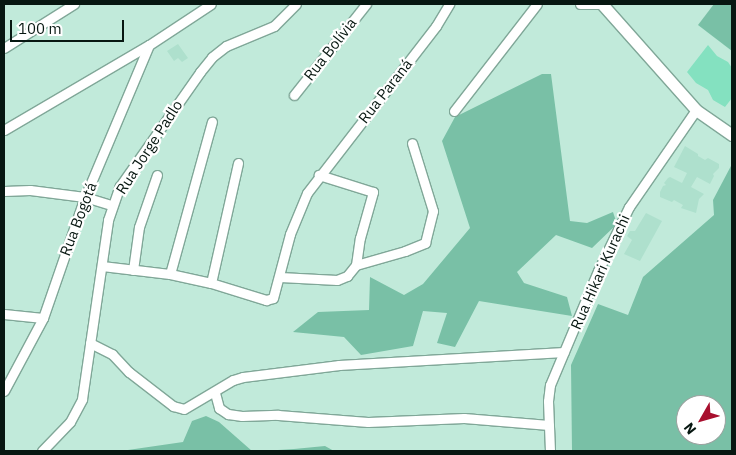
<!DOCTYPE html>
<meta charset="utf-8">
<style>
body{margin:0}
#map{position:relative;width:736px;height:455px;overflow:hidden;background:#c1eada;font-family:"IBM Plex Sans",sans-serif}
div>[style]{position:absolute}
.built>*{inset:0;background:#aee0cd}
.green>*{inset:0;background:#79c0a6}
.building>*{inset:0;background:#84e1c0}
.roads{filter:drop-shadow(1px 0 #80a798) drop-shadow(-1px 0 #80a798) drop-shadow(0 1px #80a798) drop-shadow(0 -1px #80a798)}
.street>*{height:9px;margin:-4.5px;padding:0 4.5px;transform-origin:4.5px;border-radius:4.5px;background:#fff}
.secondary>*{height:11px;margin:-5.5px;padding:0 5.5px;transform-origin:5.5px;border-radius:5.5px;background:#fff}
span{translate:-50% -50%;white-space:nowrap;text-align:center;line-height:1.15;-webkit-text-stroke:4.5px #fff;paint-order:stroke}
.street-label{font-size:15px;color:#071711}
.frame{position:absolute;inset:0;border:5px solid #071711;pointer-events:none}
.north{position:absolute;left:676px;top:395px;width:50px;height:50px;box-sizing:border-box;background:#fff;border:1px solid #9ca2a0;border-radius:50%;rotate:232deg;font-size:14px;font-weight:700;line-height:20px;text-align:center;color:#071711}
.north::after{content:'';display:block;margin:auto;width:18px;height:22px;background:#a80f2e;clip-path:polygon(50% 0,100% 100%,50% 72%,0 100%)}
.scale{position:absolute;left:10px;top:20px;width:114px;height:22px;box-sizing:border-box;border:2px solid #071711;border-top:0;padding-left:6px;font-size:15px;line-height:18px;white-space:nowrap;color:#071711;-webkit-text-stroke:4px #fff;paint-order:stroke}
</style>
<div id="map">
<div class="built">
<div style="clip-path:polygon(178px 44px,188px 58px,182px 62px,178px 58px,174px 61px,167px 51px)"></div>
<div style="clip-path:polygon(685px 146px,698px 154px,698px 156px,705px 160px,708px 158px,719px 164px,719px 168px,713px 174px,714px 176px,710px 184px,697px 177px,691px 187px,704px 194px,699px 199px,696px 213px,681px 208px,683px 205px,674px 200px,672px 202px,660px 197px,660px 192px,663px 186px,666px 185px,664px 183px,668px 178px,670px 177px,682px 183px,687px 173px,674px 167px)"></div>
<div style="clip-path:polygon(646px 213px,662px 221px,640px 261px,624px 254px,632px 240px,627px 236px,630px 231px,635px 231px)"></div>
</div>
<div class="green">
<div style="clip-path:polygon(714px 4px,732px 4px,732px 51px,698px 25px)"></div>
<div style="clip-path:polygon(542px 74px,551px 74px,570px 221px,587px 223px,613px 212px,617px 224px,592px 248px,556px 235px,517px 272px,524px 283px,567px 297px,572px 316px,479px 301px,455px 347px,437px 343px,447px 313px,423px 311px,413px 346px,361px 355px,344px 337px,293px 332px,318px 312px,369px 310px,370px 277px,404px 295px,423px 284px,470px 228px,442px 141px,455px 117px)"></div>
<div style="clip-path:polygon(evenodd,732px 164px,732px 451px,572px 451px,571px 365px,598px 304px,628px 315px,643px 277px,714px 215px,713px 200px,732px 164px,686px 405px,716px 405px,716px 435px,686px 435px,686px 405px)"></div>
<div style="clip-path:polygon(206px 416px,219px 422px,252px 451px,121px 451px,183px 442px,192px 421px)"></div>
<div style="clip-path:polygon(325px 446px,334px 451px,262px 451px,294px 449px)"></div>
</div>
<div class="building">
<div style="clip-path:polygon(708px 45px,717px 56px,728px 62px,732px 68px,732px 98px,725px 107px,713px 100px,708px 90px,696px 83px,687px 72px)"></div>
</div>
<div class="roads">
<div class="street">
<div style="left:580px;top:4px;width:23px"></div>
<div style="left:4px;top:48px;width:83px;rotate:-32.2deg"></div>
<div style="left:294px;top:95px;width:116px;rotate:-51.6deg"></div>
<div style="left:454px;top:111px;width:135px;rotate:-52.2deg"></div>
<div style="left:4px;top:130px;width:168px;rotate:-30.4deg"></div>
<div style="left:149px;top:45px;width:74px;rotate:-33.5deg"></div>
<div style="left:4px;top:191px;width:26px;rotate:-2deg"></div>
<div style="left:30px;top:190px;width:55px;rotate:7.3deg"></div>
<div style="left:85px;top:197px;width:28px;rotate:17deg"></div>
<div style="left:356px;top:265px;width:51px;rotate:-15.9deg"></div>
<div style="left:405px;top:251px;width:22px;rotate:-22deg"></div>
<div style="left:425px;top:243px;width:33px;rotate:-76deg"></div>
<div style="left:433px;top:211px;width:71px;rotate:-107.2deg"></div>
<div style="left:102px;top:266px;width:68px;rotate:6.7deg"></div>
<div style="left:170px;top:274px;width:42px;rotate:12.4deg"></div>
<div style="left:211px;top:283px;width:58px;rotate:17.2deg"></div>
<div style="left:266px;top:300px;width:7px;rotate:-16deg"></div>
<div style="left:273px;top:298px;width:66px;rotate:-75.1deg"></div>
<div style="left:290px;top:234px;width:44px;rotate:-67.5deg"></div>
<div style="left:307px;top:193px;width:211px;rotate:-52.3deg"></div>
<div style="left:436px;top:26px;width:26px;rotate:-59deg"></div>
<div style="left:133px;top:270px;width:43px;rotate:-82.1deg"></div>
<div style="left:139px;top:227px;width:55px;rotate:-70.9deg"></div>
<div style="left:170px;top:274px;width:158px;rotate:-74.6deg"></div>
<div style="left:280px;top:277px;width:57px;rotate:3deg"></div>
<div style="left:337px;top:280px;width:11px;rotate:-22deg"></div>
<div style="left:347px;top:276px;width:14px;rotate:-51deg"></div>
<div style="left:356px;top:265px;width:27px;rotate:-82deg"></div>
<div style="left:360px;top:238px;width:48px;rotate:-74.2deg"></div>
<div style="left:373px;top:192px;width:57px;rotate:-162.5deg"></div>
<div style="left:211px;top:283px;width:123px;rotate:-77.3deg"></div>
<div style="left:4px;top:314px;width:39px;rotate:6deg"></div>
<div style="left:90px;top:343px;width:25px;rotate:27deg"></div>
<div style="left:112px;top:354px;width:25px;rotate:47deg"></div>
<div style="left:129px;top:372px;width:56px;rotate:37.7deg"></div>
<div style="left:173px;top:406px;width:11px;rotate:15deg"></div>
<div style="left:184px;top:409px;width:57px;rotate:-30.6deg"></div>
<div style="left:233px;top:380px;width:10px;rotate:-17deg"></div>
<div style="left:243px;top:377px;width:97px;rotate:-7.1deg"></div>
<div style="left:339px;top:365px;width:225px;rotate:-3.3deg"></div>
<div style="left:4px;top:391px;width:83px;rotate:-61.9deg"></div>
<div style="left:43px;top:318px;width:128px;rotate:-70.9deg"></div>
<div style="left:85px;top:197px;width:165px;rotate:-67.2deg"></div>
<div style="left:215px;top:393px;width:16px;rotate:75deg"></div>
<div style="left:219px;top:408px;width:11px;rotate:34deg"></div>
<div style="left:228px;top:414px;width:14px;rotate:8deg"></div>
<div style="left:242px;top:416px;width:36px;rotate:-2deg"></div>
<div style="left:278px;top:415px;width:90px;rotate:4.4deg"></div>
<div style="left:368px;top:422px;width:96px;rotate:-2.4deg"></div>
<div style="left:464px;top:418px;width:85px;rotate:4.7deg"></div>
<div style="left:42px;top:451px;width:40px;rotate:-46deg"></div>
<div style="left:70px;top:422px;width:26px;rotate:-62deg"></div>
<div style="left:82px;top:399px;width:181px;rotate:-81.7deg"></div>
<div style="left:108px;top:220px;width:36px;rotate:-71deg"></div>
<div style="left:120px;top:186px;width:139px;rotate:-54.9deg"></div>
<div style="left:200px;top:72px;width:19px;rotate:-51deg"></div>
<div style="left:212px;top:57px;width:18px;rotate:-38deg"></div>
<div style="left:226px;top:46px;width:52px;rotate:-22.6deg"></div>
<div style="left:274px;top:26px;width:31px;rotate:-45deg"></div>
<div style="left:550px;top:451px;width:50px;rotate:-92.3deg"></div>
<div style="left:548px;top:401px;width:16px;rotate:-83deg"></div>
<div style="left:550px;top:385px;width:124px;rotate:-67.2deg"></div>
<div style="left:598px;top:271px;width:71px;rotate:-64.2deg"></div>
<div style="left:629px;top:207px;width:118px;rotate:-55.4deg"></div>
</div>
<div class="secondary">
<div style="left:602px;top:4px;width:142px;rotate:48.4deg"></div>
<div style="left:696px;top:110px;width:44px;rotate:34.8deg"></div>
</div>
</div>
<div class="street-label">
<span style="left:330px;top:49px;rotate:-52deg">Rua Bolívia</span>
<span style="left:385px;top:91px;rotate:-52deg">Rua Paraná</span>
<span style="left:149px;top:147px;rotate:-57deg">Rua Jorge Padlo</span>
<span style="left:78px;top:219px;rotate:-69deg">Rua Bogotá</span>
<span style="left:600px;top:272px;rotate:-66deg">Rua Hikari Kurachi</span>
</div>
<div class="frame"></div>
<div class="north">N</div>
<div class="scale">100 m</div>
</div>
